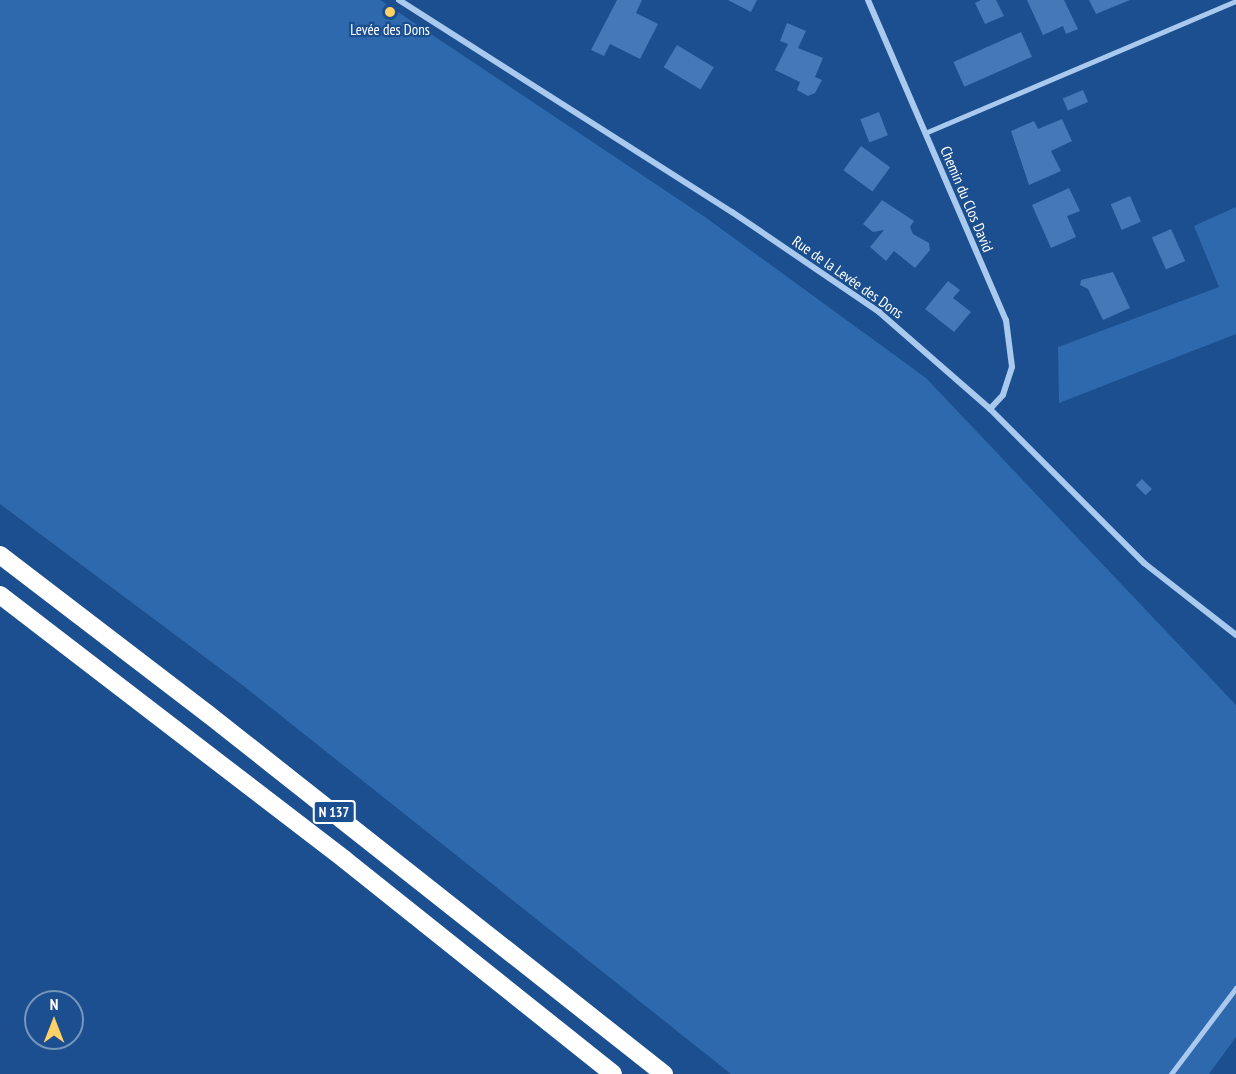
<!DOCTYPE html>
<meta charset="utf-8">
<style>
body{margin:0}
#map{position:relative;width:1236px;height:1074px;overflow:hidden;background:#1b4f8f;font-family:"PT Sans Narrow",sans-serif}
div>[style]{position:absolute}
.green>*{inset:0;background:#2e69ad}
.building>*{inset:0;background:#4478b7;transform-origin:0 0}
.lane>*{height:4.5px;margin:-2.25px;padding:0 2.25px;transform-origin:2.25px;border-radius:2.25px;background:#a9c9ee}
.street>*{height:6px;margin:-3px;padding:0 3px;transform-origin:3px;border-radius:3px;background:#a9c9ee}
.highway>*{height:18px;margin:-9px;padding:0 9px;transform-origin:9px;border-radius:9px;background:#fff}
.dots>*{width:16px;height:16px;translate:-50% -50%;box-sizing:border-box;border:3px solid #1b4f8f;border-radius:50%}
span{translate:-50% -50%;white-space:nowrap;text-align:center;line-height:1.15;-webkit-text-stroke:4.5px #1b4f8f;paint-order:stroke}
.shield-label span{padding:2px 4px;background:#1b4f8f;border:2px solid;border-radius:4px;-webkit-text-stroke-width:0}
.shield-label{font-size:14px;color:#fff;font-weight:700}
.poi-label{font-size:15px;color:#fff}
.street-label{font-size:15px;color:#fff}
.north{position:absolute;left:24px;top:990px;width:60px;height:60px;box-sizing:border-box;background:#1b4f8f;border:2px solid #7695bc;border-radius:50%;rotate:0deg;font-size:16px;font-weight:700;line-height:24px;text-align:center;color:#fff}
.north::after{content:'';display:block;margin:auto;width:21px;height:27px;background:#ffd166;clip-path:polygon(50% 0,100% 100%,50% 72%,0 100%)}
</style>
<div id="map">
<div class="green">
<div style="clip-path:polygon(0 0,380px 0,705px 217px,926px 378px,1236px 705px,1236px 1037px,1209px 1074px,731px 1074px,245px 687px,0 504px)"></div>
<div style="clip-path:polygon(1236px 207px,1236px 334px,1059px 403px,1058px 347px,1219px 287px,1194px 226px)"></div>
</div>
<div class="building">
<div style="clip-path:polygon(617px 0,642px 0,636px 13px,658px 24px,640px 59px,610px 44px,604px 56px,591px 50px)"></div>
<div style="clip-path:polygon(728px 0,757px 0,751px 12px)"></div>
<div style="clip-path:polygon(981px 0,996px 0,1004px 16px,985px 24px,975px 3px)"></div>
<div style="clip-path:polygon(1027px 0,1064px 0,1078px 29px,1066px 34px,1063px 26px,1043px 35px)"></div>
<div style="clip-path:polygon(1089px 0,1130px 0,1096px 14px)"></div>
<div style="clip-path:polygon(787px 23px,806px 31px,798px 48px,823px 58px,815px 77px,822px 80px,815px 93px,808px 96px,797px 90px,800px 82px,775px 70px,788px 44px,780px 41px)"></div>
<div style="left:1021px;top:32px;width:27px;height:74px;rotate:66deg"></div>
<div style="left:677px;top:45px;width:43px;height:26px;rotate:31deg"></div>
<div style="left:1083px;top:90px;width:13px;height:22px;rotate:67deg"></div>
<div style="left:879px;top:112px;width:25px;height:20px;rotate:69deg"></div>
<div style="clip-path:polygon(1062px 119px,1072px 141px,1051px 151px,1061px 171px,1029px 185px,1011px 131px,1034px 121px,1038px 129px)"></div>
<div style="left:861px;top:146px;width:36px;height:30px;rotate:36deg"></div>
<div style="clip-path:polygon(1069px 188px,1080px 211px,1067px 216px,1076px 237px,1051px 248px,1032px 205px)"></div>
<div style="left:1130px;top:196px;width:28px;height:21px;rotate:67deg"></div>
<div style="clip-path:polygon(882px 200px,914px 221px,910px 227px,913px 234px,929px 243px,930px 250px,915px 268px,894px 251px,886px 261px,870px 247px,884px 230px,873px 232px,863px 224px)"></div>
<div style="left:1171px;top:229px;width:35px;height:21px;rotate:66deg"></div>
<div style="clip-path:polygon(1113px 272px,1130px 308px,1103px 320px,1088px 289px,1080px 285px,1081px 280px)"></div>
<div style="clip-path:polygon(948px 281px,960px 290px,953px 298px,971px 312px,954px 332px,925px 309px)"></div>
<div style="left:1142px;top:479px;width:14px;height:9px;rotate:45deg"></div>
</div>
<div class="lane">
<div style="left:925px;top:133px;width:338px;rotate:-23deg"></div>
<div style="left:1171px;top:1074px;width:108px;rotate:-52.9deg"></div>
</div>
<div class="street">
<div style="left:399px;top:0;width:395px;rotate:32.5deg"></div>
<div style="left:732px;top:212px;width:178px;rotate:34.2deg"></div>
<div style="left:879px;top:312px;width:147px;rotate:41.1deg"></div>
<div style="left:990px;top:409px;width:218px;rotate:45deg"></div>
<div style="left:1144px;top:563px;width:117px;rotate:38deg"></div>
<div style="left:868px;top:0;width:348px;rotate:66.7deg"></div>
<div style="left:1006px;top:320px;width:47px;rotate:82.7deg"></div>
<div style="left:1012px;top:367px;width:29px;rotate:108deg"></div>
<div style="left:1003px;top:395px;width:19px;rotate:133deg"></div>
</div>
<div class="highway">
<div style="left:0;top:555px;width:262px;rotate:37.4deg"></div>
<div style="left:208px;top:714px;width:581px;rotate:38.29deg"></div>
<div style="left:0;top:595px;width:434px;rotate:37.5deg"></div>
<div style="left:344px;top:859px;width:344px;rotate:38.6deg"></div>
</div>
<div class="dots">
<div style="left:390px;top:12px;background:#ffd166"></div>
</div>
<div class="shield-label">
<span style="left:334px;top:812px">N 137</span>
</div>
<div class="poi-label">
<span style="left:390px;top:30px">Levée des Dons</span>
</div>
<div class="street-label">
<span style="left:967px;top:199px;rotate:67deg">Chemin du Clos David</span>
<span style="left:848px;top:277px;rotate:35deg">Rue de la Levée des Dons</span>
</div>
<div class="north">N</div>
</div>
